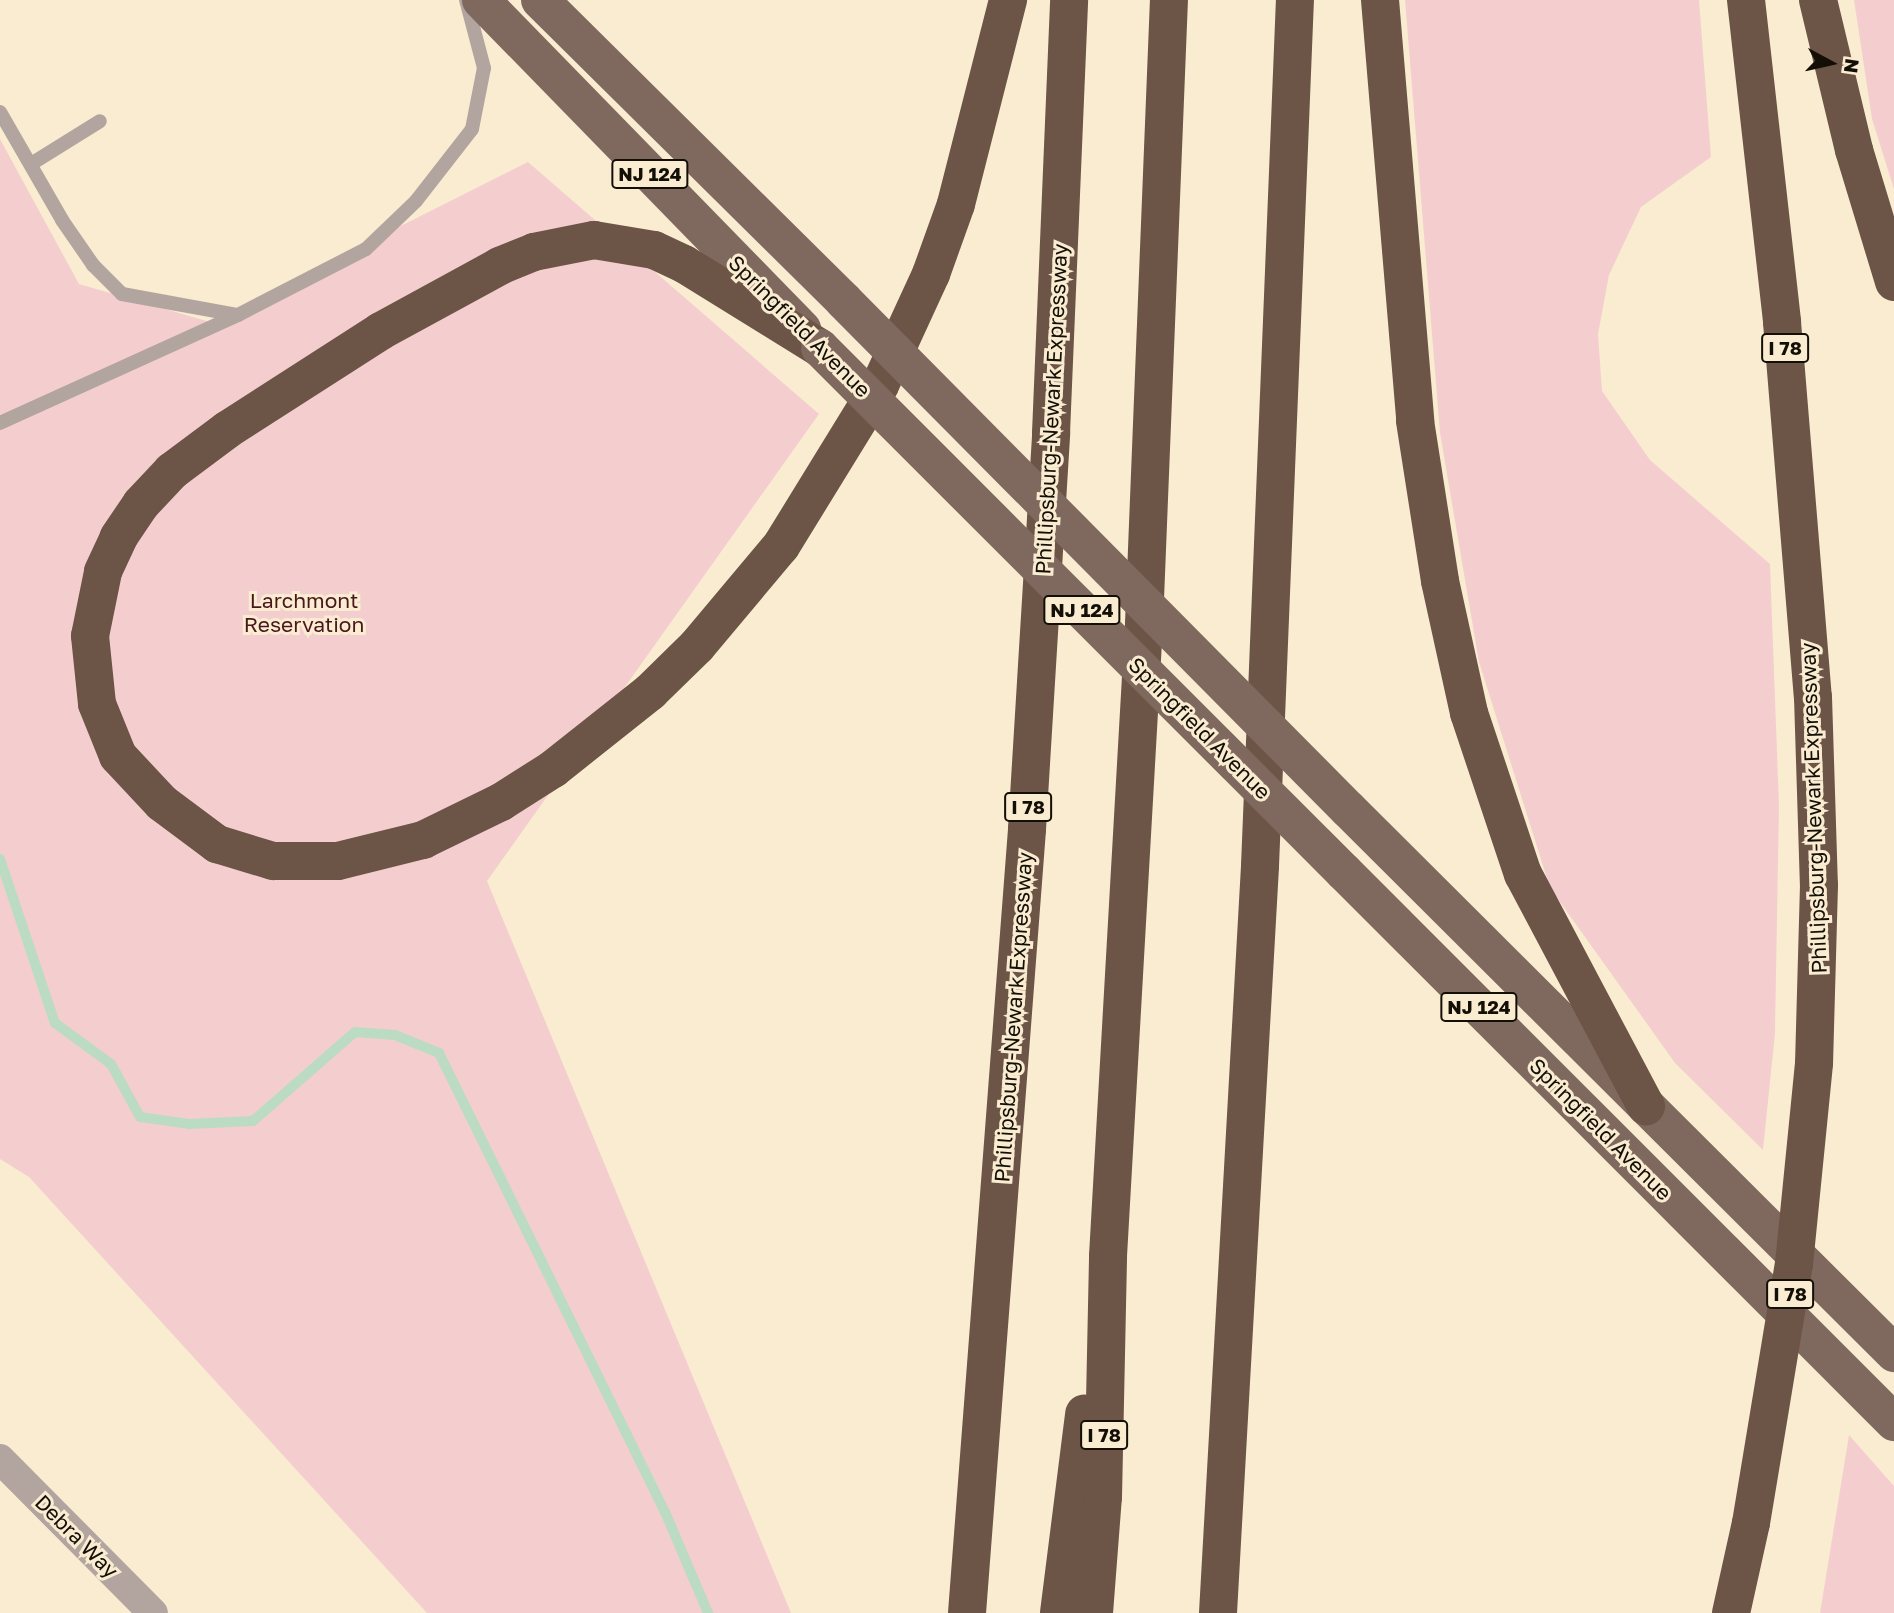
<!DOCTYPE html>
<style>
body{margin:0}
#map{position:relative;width:1894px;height:1613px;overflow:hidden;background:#faecd1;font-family:"Golos Text",sans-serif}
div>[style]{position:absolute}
.green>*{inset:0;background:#f4cecf}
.stream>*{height:10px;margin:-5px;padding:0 5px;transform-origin:5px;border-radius:5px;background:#bbdbc3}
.service>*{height:14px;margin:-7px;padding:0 7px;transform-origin:7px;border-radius:7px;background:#b2a59f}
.minor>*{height:30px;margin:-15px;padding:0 15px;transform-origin:15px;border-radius:15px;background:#b2a59f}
.primary>*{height:38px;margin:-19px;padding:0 19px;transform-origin:19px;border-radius:19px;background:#7f695e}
.motorway>*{height:38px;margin:-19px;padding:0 19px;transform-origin:19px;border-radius:19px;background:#6c5447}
.primary-bridge>*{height:38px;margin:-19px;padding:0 19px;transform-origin:19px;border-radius:19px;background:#7f695e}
.motorway-bridge>*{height:38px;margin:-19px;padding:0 19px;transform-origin:19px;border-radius:19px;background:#6c5447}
span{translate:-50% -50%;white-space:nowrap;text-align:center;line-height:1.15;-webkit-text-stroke:6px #faecd1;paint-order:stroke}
.shield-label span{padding:2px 5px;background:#faecd1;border:2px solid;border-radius:5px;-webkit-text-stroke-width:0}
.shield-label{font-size:19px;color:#140f06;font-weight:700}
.street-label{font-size:21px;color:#140f06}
.park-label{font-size:21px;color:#4b171e}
.north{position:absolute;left:1796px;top:28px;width:70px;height:70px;-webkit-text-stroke:5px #faecd1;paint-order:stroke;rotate:98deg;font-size:19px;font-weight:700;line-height:28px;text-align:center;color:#140f06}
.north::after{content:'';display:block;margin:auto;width:24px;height:32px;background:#140f06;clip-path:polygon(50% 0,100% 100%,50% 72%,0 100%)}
</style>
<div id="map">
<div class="green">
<div style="clip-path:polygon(1405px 0,1699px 0,1711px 157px,1641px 207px,1609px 275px,1598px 334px,1602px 391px,1650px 460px,1770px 564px,1779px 806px,1775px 1033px,1763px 1150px,1675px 1063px,1550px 888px,1479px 662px,1440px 433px)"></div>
<div style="clip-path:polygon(1854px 0,1894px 0,1894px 189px,1872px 119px)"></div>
<div style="clip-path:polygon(0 139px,79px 284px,210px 322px,528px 162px,819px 414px,487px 881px,791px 1613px,427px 1613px,29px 1177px,0 1159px)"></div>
<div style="clip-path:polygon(1849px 1435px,1894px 1486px,1894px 1613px,1820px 1613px)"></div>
</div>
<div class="stream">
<div style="left:0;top:859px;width:173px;rotate:71.5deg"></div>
<div style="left:55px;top:1023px;width:69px;rotate:36.2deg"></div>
<div style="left:111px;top:1064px;width:60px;rotate:61.3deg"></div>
<div style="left:140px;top:1117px;width:49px;rotate:8.1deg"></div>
<div style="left:189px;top:1124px;width:64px;rotate:-2.7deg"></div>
<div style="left:253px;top:1121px;width:135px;rotate:-41.1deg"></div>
<div style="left:355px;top:1032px;width:40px;rotate:4.3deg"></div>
<div style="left:395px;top:1035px;width:48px;rotate:22.2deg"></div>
<div style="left:439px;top:1053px;width:512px;rotate:63.79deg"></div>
<div style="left:665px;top:1512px;width:110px;rotate:66.9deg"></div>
</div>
<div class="service">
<div style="left:0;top:112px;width:125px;rotate:60.1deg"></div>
<div style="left:62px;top:220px;width:55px;rotate:55.4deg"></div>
<div style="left:93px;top:265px;width:41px;rotate:45deg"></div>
<div style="left:122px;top:294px;width:118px;rotate:10.3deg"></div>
<div style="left:31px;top:164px;width:81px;rotate:-31.9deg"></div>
<div style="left:0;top:423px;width:261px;rotate:-24.4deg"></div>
<div style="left:238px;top:315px;width:144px;rotate:-27.3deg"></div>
<div style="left:366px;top:249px;width:69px;rotate:-43.8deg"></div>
<div style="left:416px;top:201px;width:91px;rotate:-52.1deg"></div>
<div style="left:472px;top:129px;width:62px;rotate:-78.9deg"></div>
<div style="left:484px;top:68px;width:70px;rotate:-104.8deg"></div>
</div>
<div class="minor">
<div style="left:0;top:1459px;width:217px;rotate:45.2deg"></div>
</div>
<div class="primary">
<div style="left:481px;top:0;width:460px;rotate:45.7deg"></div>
<div style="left:540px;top:0;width:428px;rotate:44.7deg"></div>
<div style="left:1348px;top:809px;width:771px;rotate:44.89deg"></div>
<div style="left:1344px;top:872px;width:778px;rotate:45deg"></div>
</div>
<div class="motorway">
<div style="left:1380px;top:0;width:422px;rotate:85.2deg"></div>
<div style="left:1415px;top:421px;width:162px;rotate:81.1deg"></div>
<div style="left:1440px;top:581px;width:135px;rotate:77.6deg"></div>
<div style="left:1469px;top:713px;width:170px;rotate:71.5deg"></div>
<div style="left:1523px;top:874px;width:263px;rotate:62.1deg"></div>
<div style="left:1746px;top:0;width:324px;rotate:83.6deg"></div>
<div style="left:1782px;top:322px;width:376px;rotate:85.3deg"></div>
<div style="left:1813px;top:697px;width:188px;rotate:88.2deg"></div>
<div style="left:1819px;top:885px;width:178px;rotate:91.6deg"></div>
<div style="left:1818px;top:0;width:154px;rotate:76.5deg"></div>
<div style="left:1854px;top:150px;width:138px;rotate:73.1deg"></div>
<div style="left:820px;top:348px;width:160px;rotate:-148.3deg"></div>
<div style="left:684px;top:264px;width:33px;rotate:-155deg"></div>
<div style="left:654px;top:250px;width:61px;rotate:-170.5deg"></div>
<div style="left:594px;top:240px;width:61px;rotate:168.7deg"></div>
<div style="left:534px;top:252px;width:37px;rotate:158deg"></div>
<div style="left:500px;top:266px;width:136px;rotate:151.4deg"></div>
<div style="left:381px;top:331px;width:183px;rotate:147.3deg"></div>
<div style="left:227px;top:430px;width:69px;rotate:143.3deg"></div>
<div style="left:172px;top:471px;width:45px;rotate:133.2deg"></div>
<div style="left:141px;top:504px;width:40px;rotate:124deg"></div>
<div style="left:119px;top:537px;width:38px;rotate:115deg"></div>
<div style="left:103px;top:572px;width:65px;rotate:101.5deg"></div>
<div style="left:90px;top:636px;width:68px;rotate:84.1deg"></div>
<div style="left:97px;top:704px;width:56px;rotate:68deg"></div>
<div style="left:118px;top:756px;width:64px;rotate:46.9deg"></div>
<div style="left:162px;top:803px;width:69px;rotate:36.7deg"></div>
<div style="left:217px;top:844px;width:59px;rotate:16.9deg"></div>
<div style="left:273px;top:861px;width:65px"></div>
<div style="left:338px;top:861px;width:88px;rotate:-13.9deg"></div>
<div style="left:423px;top:840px;width:87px;rotate:-26deg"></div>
<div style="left:501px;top:802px;width:62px;rotate:-32.4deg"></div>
<div style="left:553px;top:769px;width:124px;rotate:-38.4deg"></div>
<div style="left:650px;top:692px;width:66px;rotate:-44.4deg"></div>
<div style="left:697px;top:646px;width:131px;rotate:-50deg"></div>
<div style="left:781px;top:546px;width:189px;rotate:-58.4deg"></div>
<div style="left:880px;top:385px;width:122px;rotate:-65.3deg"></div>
<div style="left:931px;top:274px;width:74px;rotate:-70.3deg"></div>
<div style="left:956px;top:204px;width:211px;rotate:-75.7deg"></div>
<div style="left:967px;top:1613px;width:786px;rotate:-85.62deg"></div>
<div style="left:1027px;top:829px;width:397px;rotate:-86.5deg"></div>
<div style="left:1051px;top:433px;width:433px;rotate:-87.6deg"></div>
<div style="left:1059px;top:1613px;width:201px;rotate:-82.8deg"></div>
<div style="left:1094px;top:1613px;width:116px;rotate:-85.6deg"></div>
<div style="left:1103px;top:1497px;width:241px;rotate:-88.8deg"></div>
<div style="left:1108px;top:1256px;width:633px;rotate:-86.74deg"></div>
<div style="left:1144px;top:624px;width:625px;rotate:-87.71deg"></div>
<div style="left:1218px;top:1613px;width:748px;rotate:-86.78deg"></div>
<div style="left:1260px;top:866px;width:867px;rotate:-87.69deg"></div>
<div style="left:1731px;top:1613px;width:92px;rotate:-77.5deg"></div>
</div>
<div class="primary-bridge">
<div style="left:844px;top:301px;width:716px;rotate:45.23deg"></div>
<div style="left:820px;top:348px;width:741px;rotate:45deg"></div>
</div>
<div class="motorway-bridge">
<div style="left:1751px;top:1523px;width:263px;rotate:-80.6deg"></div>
<div style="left:1794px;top:1264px;width:202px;rotate:-84.3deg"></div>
</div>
<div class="shield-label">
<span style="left:650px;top:174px">NJ 124</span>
<span style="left:1785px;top:348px">I 78</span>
<span style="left:1082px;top:610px">NJ 124</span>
<span style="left:1028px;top:807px">I 78</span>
<span style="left:1479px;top:1007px">NJ 124</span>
<span style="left:1790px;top:1294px">I 78</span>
<span style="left:1104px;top:1435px">I 78</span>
</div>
<div class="street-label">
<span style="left:800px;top:326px;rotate:45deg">Springfield Avenue</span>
<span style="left:1051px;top:409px;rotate:-87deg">Phillipsburg-Newark Expressway</span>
<span style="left:1200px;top:728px;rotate:45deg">Springfield Avenue</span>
<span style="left:1813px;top:808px;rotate:-92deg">Phillipsburg-Newark Expressway</span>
<span style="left:1013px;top:1017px;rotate:-86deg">Phillipsburg-Newark Expressway</span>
<span style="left:1601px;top:1129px;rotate:45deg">Springfield Avenue</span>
<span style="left:77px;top:1536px;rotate:45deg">Debra Way</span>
</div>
<div class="park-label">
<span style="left:304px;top:612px">Larchmont<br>Reservation</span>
</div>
<div class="north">N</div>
</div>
